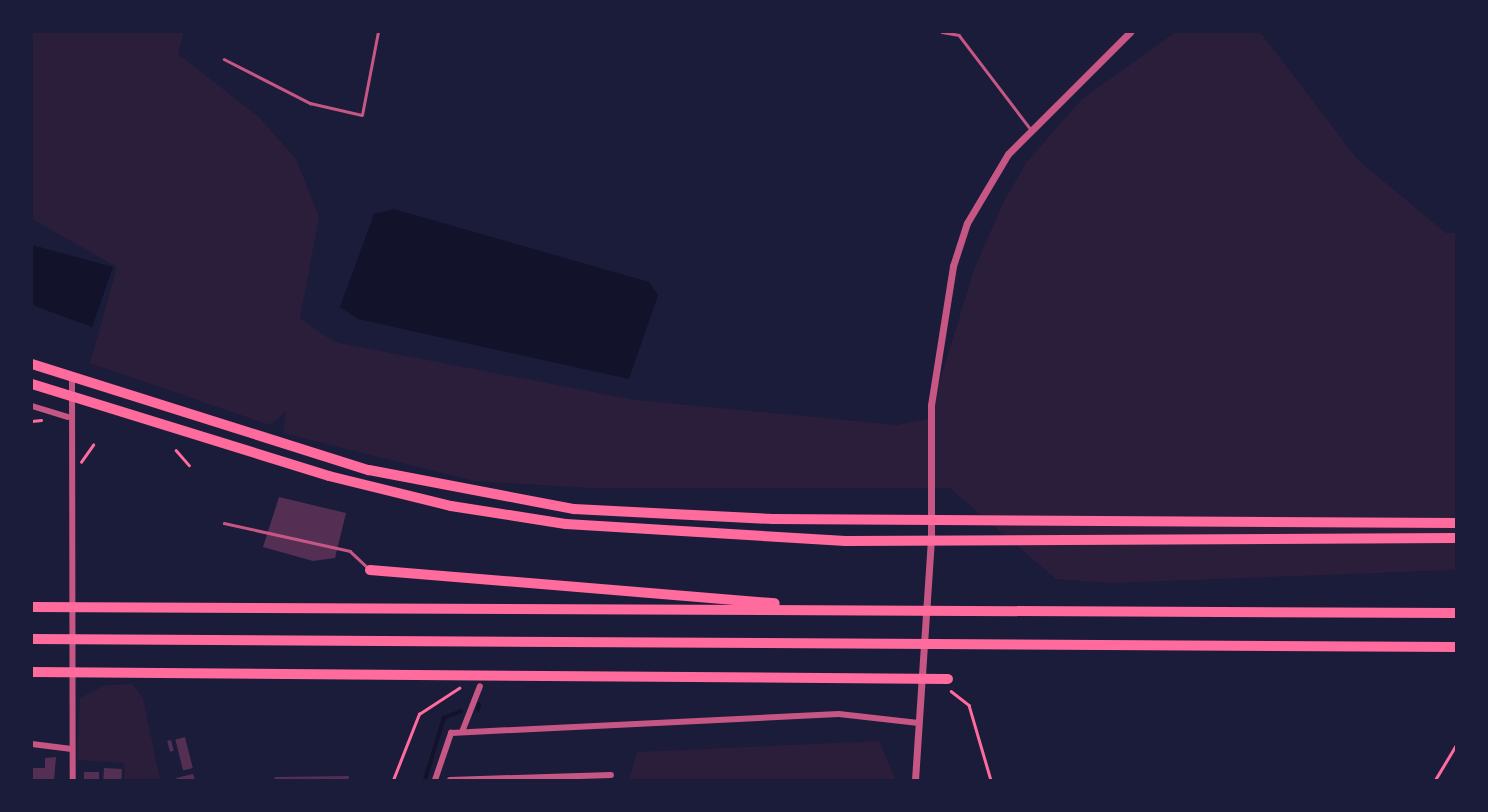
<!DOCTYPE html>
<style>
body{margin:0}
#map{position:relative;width:1488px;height:812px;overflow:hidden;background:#1b1b3a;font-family:"Open Sans",sans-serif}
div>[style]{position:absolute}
.green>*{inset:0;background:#2a1e3b}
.water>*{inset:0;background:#12122b}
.stream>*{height:3.5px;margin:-1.75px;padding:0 1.75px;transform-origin:1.75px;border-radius:1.75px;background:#12122b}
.building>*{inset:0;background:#542f53;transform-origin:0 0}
.path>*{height:2.5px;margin:-1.25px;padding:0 1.25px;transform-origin:1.25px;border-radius:1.25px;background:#ff6b9d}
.service>*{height:2.5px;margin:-1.25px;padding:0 1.25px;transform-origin:1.25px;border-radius:1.25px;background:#c65784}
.minor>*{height:6px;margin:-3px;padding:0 3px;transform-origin:3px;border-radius:3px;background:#c65784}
.tertiary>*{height:7px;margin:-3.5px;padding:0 3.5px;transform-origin:3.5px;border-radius:3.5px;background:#c65784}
.primary>*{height:10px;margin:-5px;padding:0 5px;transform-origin:5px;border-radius:5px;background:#ff6b9d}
.motorway>*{height:10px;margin:-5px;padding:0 5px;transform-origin:5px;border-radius:5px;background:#ff6b9d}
span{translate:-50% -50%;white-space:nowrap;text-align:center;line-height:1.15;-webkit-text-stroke:7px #1b1b3a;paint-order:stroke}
.frame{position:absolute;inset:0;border:33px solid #1b1b3a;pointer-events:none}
</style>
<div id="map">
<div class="green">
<div style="clip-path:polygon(32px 32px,184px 32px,178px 54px,259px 117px,296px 159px,319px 217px,300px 318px,334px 342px,635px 400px,897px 425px,928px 419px,974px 270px,1003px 203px,1026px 163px,1082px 99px,1176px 32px,1260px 32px,1358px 160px,1446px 233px,1456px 233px,1456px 570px,1111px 583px,1056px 579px,950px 488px,591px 488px,474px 481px,283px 433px,286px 411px,270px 425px,90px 363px,117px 267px,32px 219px)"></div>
<div style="clip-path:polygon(132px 684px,143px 698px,160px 780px,125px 780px,124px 763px,77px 760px,80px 698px,105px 685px)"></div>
<div style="clip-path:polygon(879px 741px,896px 780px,629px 780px,637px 752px)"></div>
</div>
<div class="water">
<div style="clip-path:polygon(394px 209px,649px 282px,658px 295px,629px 379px,358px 319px,340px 307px,374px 214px)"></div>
<div style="clip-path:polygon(32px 245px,113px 267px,92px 327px,32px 305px)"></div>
</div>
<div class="stream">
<div style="left:478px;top:710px;width:5px;rotate:-79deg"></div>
<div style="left:425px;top:780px;width:65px;rotate:-73deg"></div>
<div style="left:444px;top:718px;width:18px;rotate:-22deg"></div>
</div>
<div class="building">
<div style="clip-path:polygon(279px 497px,346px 513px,335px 558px,313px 561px,263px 547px)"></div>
<div style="left:185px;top:737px;width:32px;height:10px;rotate:76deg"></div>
<div style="left:171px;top:740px;width:11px;height:4px;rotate:75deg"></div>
<div style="clip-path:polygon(56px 757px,54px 780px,32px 780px,32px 768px,45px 768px,45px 758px)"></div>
<div style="left:104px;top:768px;width:18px;height:12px;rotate:3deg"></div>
<div style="left:84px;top:772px;width:15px;height:8px"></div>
<div style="clip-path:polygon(193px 774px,195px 780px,177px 780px,176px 778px)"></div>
<div style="clip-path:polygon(349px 776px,348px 780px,274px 780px,275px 777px)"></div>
</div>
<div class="path">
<div style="left:32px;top:421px;width:9px;rotate:-6deg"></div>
<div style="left:176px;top:450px;width:20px;rotate:49deg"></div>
<div style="left:81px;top:462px;width:21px;rotate:-55deg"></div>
<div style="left:951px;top:691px;width:23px;rotate:38deg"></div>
<div style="left:969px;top:705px;width:78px;rotate:73.7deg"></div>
<div style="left:393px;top:780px;width:71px;rotate:-68.5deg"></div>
<div style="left:419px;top:714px;width:48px;rotate:-33deg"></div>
<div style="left:1435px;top:780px;width:41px;rotate:-59deg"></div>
</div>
<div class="service">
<div style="left:942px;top:32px;width:17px;rotate:10deg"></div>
<div style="left:959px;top:35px;width:116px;rotate:52.7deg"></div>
<div style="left:224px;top:59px;width:97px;rotate:27.1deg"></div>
<div style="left:310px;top:103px;width:53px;rotate:13deg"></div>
<div style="left:362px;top:115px;width:85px;rotate:-79.1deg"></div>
<div style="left:224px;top:523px;width:129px;rotate:12.5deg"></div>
<div style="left:350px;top:551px;width:25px;rotate:43deg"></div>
</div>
<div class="minor">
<div style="left:72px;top:377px;width:403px;rotate:89.9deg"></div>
<div style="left:32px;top:406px;width:37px;rotate:17deg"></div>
<div style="left:462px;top:732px;width:49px;rotate:-68.6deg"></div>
<div style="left:32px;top:744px;width:40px;rotate:7.1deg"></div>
<div style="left:435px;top:780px;width:50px;rotate:-71.2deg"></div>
<div style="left:451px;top:733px;width:388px;rotate:-2.8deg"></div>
<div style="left:839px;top:714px;width:80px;rotate:6.5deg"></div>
<div style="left:450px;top:780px;width:161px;rotate:-1.8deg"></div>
</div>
<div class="tertiary">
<div style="left:915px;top:780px;width:242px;rotate:-86.2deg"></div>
<div style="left:931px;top:539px;width:134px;rotate:-90deg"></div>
<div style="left:931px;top:405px;width:141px;rotate:-81deg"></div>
<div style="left:953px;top:266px;width:45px;rotate:-72deg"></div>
<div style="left:967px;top:223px;width:80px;rotate:-59.3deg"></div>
<div style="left:1008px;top:154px;width:173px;rotate:-45deg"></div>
</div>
<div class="primary">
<div style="left:32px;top:364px;width:353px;rotate:17.5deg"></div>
<div style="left:369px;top:470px;width:209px;rotate:10.8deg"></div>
<div style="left:574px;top:509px;width:199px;rotate:2.9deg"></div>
<div style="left:773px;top:519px;width:683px;rotate:0.34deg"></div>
<div style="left:32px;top:384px;width:311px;rotate:17.2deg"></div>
<div style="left:329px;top:476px;width:126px;rotate:13.8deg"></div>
<div style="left:451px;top:506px;width:116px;rotate:8.9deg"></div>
<div style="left:566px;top:524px;width:280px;rotate:3.5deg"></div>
<div style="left:845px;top:541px;width:611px;rotate:-0.28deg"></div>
</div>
<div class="motorway">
<div style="left:370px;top:570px;width:406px;rotate:4.7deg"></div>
<div style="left:32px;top:607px;width:1424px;rotate:0.24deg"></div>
<div style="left:32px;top:639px;width:1424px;rotate:0.32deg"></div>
<div style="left:32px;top:672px;width:916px;rotate:0.44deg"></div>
</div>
<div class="frame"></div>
</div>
